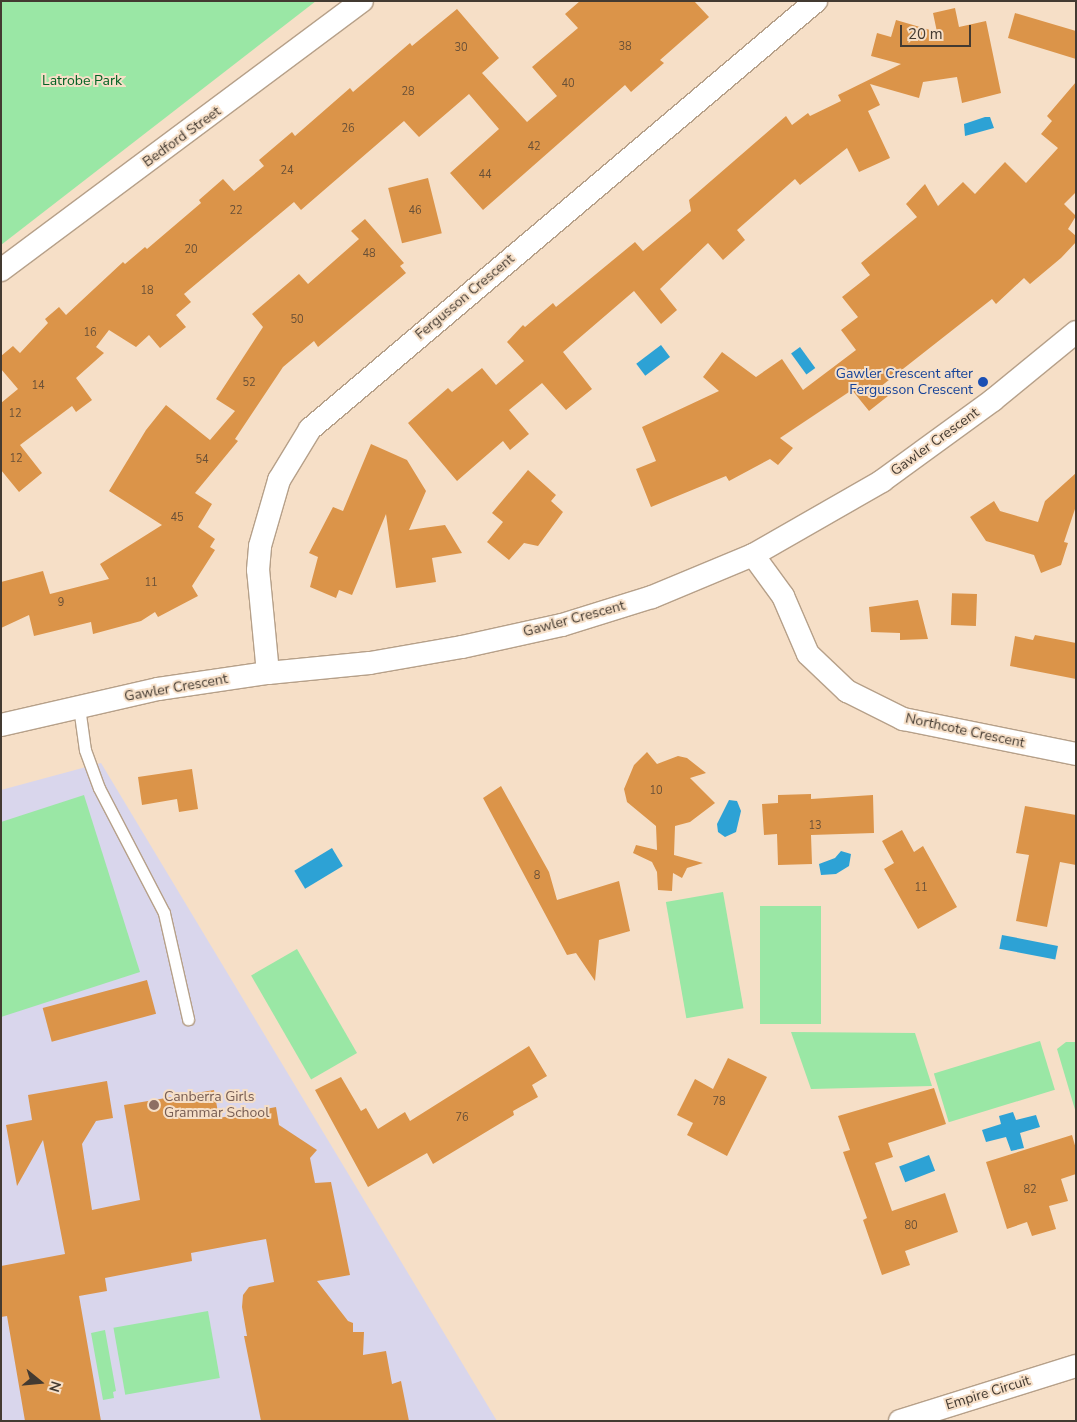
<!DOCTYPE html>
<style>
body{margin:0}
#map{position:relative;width:1077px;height:1422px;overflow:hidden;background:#f6dfc7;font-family:"Nunito Sans",sans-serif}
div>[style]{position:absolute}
.education>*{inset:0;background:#d9d6ec}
.green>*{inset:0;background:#9ae7a5;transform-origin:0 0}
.water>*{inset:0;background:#2da2d5;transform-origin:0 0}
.building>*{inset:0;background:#db9449;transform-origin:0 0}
.roads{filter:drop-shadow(1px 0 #b6a089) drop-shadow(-1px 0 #b6a089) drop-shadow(0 1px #b6a089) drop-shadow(0 -1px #b6a089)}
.service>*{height:11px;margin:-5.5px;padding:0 5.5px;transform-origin:5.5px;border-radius:5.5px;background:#fff}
.minor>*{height:22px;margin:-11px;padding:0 11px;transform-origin:11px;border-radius:11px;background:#fff}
.dots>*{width:14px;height:14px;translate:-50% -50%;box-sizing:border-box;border:2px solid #f6dfc7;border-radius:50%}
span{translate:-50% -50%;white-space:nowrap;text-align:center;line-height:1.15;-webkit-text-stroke:4px #f6dfc7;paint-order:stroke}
.number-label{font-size:11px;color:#695037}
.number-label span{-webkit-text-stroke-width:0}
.park-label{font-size:14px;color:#036224}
.street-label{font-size:14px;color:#433a31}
.transit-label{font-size:14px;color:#164399}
.right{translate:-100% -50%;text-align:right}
.education-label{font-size:14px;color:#785e54}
.left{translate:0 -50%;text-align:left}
.frame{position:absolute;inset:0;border:2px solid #433a31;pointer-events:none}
.north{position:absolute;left:15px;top:1357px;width:50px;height:50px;-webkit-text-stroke:4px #f6dfc7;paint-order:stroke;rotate:107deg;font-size:14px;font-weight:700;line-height:20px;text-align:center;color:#433a31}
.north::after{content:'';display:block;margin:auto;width:18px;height:22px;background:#433a31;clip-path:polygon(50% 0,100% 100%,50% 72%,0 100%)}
.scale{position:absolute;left:900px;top:25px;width:71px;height:22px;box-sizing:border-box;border:2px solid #433a31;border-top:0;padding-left:6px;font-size:15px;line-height:18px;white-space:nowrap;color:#433a31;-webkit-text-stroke:4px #f6dfc7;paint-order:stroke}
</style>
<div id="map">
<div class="education">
<div style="clip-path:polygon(101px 763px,497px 1421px,1px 1421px,1px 790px)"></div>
</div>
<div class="green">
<div style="clip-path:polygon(1px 1px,316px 1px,1px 245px)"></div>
<div style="clip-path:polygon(84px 795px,140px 972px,1px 1017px,1px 822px)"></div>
<div style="left:723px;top:892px;width:118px;height:58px;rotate:80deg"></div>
<div style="left:760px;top:906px;width:61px;height:118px"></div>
<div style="left:297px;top:949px;width:120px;height:53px;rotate:60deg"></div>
<div style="clip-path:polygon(791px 1032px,915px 1033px,932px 1086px,811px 1089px)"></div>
<div style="left:1040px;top:1041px;width:51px;height:111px;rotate:73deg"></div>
<div style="clip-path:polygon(1066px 1042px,1076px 1042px,1076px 1113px,1057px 1049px)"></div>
<div style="left:208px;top:1311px;width:68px;height:96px;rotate:80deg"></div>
<div style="clip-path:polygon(105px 1330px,116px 1391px,113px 1392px,114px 1398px,103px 1400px,91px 1333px)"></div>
</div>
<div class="water">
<div style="clip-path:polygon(985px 117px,990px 117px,994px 128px,965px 136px,964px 124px)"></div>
<div style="left:661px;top:345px;width:15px;height:31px;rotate:53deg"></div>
<div style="left:800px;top:347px;width:26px;height:11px;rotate:54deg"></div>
<div style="clip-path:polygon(729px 800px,737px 801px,741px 811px,736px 832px,725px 837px,718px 832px,717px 824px)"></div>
<div style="left:332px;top:848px;width:21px;height:44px;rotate:59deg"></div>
<div style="clip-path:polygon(841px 851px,851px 854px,849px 866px,836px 874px,821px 875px,819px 864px,835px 858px)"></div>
<div style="left:1002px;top:935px;width:57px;height:14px;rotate:11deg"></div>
<div style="clip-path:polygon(1013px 1112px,1016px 1120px,1036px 1115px,1040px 1127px,1020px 1133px,1024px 1148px,1011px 1151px,1006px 1137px,986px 1142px,982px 1130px,1001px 1124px,999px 1116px)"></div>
<div style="left:929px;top:1155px;width:17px;height:32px;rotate:69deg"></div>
</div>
<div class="building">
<div style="clip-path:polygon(580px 1px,694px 1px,709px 17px,660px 60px,664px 63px,631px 92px,625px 85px,483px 210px,450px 173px,499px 129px,469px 94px,419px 137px,404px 121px,301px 210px,294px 202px,184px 294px,191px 302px,176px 315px,186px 327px,160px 348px,149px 335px,136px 347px,109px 330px,96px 347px,104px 353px,76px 378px,92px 400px,76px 412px,72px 406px,20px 445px,42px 473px,19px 492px,1px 470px,1px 403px,18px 389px,1px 369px,1px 356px,13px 346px,20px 353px,48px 323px,45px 319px,59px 307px,66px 315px,123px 262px,125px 264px,145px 247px,147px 249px,201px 203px,199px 200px,223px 179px,234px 191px,264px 166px,259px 160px,292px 132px,295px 136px,350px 88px,353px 92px,410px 43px,412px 46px,457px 9px,499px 58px,482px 73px,527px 122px,557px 96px,532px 67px,578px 28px,565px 14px)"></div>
<div style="clip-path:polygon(955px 8px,959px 27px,986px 21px,1001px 93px,962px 103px,957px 77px,923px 82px,919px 98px,870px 84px,880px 105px,868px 111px,890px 158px,859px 172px,847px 148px,800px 185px,795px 179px,737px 230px,745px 240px,723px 260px,708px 243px,660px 289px,677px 310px,661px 324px,634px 291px,563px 352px,592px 389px,566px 410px,542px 383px,509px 410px,529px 434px,510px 450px,503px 441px,457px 481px,408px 423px,448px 388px,452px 392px,482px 368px,496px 385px,524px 361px,507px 342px,523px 325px,525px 327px,553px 303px,556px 307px,635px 242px,643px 251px,691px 211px,689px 200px,786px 116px,792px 125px,808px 113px,810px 116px,841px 101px,838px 95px,901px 64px,871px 56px,877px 33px,891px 37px,896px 20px,937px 32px,933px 13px)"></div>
<div style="clip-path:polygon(1015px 13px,1076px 31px,1076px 59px,1008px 38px)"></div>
<div style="clip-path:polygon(1076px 82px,1076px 192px,1064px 204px,1076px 216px,1068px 229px,1076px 236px,1076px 242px,1061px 258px,1030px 284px,1024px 278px,996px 304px,992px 299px,880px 387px,888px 396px,869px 411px,852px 390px,780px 438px,793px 448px,778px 465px,770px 459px,729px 481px,726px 476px,651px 507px,636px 469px,656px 461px,642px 427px,719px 391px,703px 377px,722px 352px,756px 377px,782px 359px,803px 390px,856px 350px,841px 330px,858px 317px,842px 297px,870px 275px,861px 263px,917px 217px,906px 204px,925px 184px,938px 206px,963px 182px,975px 194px,1005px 162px,1026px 183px,1058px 148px,1041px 134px,1052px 121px,1047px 116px)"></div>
<div style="left:428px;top:178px;width:57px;height:41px;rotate:76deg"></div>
<div style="clip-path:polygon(365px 219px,404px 263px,400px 266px,406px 273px,318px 347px,314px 341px,283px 367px,235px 439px,238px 441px,195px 493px,212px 504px,198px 527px,215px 539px,210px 547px,215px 550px,192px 586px,198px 596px,158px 617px,155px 612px,141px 621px,93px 634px,91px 622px,34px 636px,29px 615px,1px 628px,1px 582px,43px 571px,50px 594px,109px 579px,100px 564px,162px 525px,109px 491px,146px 430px,166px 405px,210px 440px,235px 411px,216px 399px,263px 327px,252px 314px,299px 274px,308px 284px,359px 239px,351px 231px)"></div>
<div style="clip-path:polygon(371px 444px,407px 460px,426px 491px,409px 530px,445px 525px,462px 553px,432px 558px,436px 582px,396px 588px,386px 514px,352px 595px,339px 590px,336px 598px,310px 587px,318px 557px,309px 553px,333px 507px,343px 511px)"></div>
<div style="clip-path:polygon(528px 470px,556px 495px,551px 501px,563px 512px,538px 546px,524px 543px,509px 560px,487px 542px,503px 522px,492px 513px)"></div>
<div style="clip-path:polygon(1076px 473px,1076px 506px,1064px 542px,1068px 543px,1061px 565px,1041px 573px,1034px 555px,986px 541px,970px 517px,994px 501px,1000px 511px,1038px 522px,1045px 501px)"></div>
<div style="left:977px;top:594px;width:32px;height:25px;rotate:92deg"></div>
<div style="clip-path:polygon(918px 600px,928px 639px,900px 640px,900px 633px,871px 632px,869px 607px)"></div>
<div style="clip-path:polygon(1035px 635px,1076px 643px,1076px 679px,1010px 666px,1015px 636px,1033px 640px)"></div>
<div style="clip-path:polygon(647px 752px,657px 764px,678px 756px,687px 758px,706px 773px,690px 778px,715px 803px,690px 822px,675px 826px,674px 855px,703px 863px,687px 868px,682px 878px,673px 873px,672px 891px,658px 890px,657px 872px,652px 862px,633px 853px,636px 845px,657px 850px,656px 826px,627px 802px,624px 789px,634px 765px)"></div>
<div style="clip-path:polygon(192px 769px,198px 809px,179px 812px,177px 799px,142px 805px,138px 777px)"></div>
<div style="clip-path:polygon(501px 786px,549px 872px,557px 900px,619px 881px,630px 931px,599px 940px,595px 981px,576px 953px,567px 955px,483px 798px)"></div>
<div style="clip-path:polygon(811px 794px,811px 799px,873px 795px,874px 833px,811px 835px,812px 864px,778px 865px,777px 834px,764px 835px,762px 804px,778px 803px,778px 795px)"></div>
<div style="clip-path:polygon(1025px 806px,1076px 815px,1076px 865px,1060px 862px,1047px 927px,1016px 921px,1029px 855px,1016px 853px)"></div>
<div style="clip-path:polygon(902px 830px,914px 852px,923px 846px,957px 907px,918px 929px,884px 869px,894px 863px,882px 841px)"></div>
<div style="left:147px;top:980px;width:35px;height:108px;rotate:75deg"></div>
<div style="clip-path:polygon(529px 1046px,547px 1076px,532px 1085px,538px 1097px,513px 1111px,514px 1115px,433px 1164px,427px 1153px,368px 1187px,315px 1090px,341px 1077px,361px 1111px,366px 1108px,378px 1129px,405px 1112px,410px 1121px)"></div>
<div style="clip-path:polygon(728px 1058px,767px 1077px,727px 1156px,687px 1135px,693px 1123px,677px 1115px,695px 1079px,713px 1089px)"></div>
<div style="clip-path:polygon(107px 1081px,113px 1118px,96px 1121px,82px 1144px,92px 1210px,140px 1200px,124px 1105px,214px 1090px,219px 1118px,276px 1107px,279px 1125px,317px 1150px,310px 1158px,315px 1183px,331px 1182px,350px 1275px,317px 1281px,348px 1321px,353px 1323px,353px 1332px,364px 1332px,363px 1355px,386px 1351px,392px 1384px,401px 1381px,409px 1421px,261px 1421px,244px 1336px,247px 1336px,242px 1307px,243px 1295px,249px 1287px,274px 1282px,266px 1239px,191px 1253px,192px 1261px,105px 1278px,107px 1291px,79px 1296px,101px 1421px,25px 1421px,7px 1316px,1px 1317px,1px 1266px,65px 1254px,43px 1140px,17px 1186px,6px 1125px,32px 1120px,28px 1095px)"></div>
<div style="clip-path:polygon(934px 1088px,946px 1124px,888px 1143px,893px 1157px,875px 1163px,892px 1211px,945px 1193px,958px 1232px,905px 1251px,910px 1265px,882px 1275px,863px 1220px,867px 1218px,843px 1152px,850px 1150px,838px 1116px)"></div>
<div style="clip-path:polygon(1072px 1135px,1076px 1149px,1076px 1174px,1061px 1179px,1068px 1201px,1049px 1206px,1056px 1229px,1032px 1236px,1027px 1222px,1007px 1229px,986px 1162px)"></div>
</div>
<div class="roads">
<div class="service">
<div style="left:79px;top:707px;width:43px;rotate:82.1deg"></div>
<div style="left:85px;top:750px;width:40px;rotate:69.8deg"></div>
<div style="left:99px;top:788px;width:141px;rotate:62.5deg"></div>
<div style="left:164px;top:913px;width:109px;rotate:77.2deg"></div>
</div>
<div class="minor">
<div style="left:1px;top:270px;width:450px;rotate:-36.7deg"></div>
<div style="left:753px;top:555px;width:51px;rotate:53.8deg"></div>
<div style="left:783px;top:596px;width:63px;rotate:66.7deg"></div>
<div style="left:808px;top:654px;width:54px;rotate:43.5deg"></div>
<div style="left:847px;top:691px;width:63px;rotate:26.6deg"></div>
<div style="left:903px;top:719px;width:177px;rotate:11.4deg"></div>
<div style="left:268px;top:673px;width:103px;rotate:-95.5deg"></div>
<div style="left:258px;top:570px;width:24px;rotate:-85deg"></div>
<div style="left:260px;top:546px;width:69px;rotate:-73.9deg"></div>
<div style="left:279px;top:480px;width:60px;rotate:-58.7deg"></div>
<div style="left:310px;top:429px;width:663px;rotate:-40.23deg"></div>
<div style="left:1px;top:725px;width:161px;rotate:-12.9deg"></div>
<div style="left:158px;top:689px;width:111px;rotate:-8.3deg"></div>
<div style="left:268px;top:673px;width:102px;rotate:-5.6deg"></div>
<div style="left:370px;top:663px;width:93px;rotate:-9.9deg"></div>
<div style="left:462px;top:647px;width:102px;rotate:-12.4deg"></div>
<div style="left:562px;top:625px;width:94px;rotate:-17.3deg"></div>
<div style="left:652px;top:597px;width:109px;rotate:-22.6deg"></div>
<div style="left:753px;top:555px;width:149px;rotate:-29.8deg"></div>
<div style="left:882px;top:481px;width:137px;rotate:-36.1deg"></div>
<div style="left:993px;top:400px;width:107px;rotate:-39.3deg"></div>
<div style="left:900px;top:1421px;width:184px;rotate:-17.4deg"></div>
</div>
</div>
<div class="dots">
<div style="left:983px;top:382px;background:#1a4fb4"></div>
<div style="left:154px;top:1105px;background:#8d6e63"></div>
</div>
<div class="number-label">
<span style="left:625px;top:47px">38</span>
<span style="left:461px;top:48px">30</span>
<span style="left:568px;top:84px">40</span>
<span style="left:408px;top:92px">28</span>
<span style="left:348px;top:129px">26</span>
<span style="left:534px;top:147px">42</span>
<span style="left:287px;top:171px">24</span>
<span style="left:485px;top:175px">44</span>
<span style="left:236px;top:211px">22</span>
<span style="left:415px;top:211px">46</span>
<span style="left:191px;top:250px">20</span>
<span style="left:369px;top:254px">48</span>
<span style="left:147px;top:291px">18</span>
<span style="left:297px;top:320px">50</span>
<span style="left:90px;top:333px">16</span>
<span style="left:249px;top:383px">52</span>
<span style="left:38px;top:386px">14</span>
<span style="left:15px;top:414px">12</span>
<span style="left:16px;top:459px">12</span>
<span style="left:202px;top:460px">54</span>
<span style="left:177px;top:518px">45</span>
<span style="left:151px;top:583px">11</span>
<span style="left:61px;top:603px">9</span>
<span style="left:656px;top:791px">10</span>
<span style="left:815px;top:826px">13</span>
<span style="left:537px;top:876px">8</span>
<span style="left:921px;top:888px">11</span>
<span style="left:719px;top:1102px">78</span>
<span style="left:462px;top:1118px">76</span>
<span style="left:1030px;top:1190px">82</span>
<span style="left:911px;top:1226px">80</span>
</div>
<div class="park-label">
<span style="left:82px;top:81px">Latrobe Park</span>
</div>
<div class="street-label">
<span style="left:182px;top:137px;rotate:-36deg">Bedford Street</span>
<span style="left:465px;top:297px;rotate:-40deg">Fergusson Crescent</span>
<span style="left:935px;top:442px;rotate:-36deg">Gawler Crescent</span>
<span style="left:574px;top:619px;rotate:-15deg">Gawler Crescent</span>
<span style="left:176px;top:688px;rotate:-10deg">Gawler Crescent</span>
<span style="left:965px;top:731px;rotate:12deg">Northcote Crescent</span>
<span style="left:988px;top:1393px;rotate:-17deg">Empire Circuit</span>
</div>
<div class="transit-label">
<span class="right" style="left:973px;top:382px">Gawler Crescent after<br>Fergusson Crescent</span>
</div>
<div class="education-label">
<span class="left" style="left:164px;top:1105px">Canberra Girls<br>Grammar School</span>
</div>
<div class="frame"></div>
<div class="north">N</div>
<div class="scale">20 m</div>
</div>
